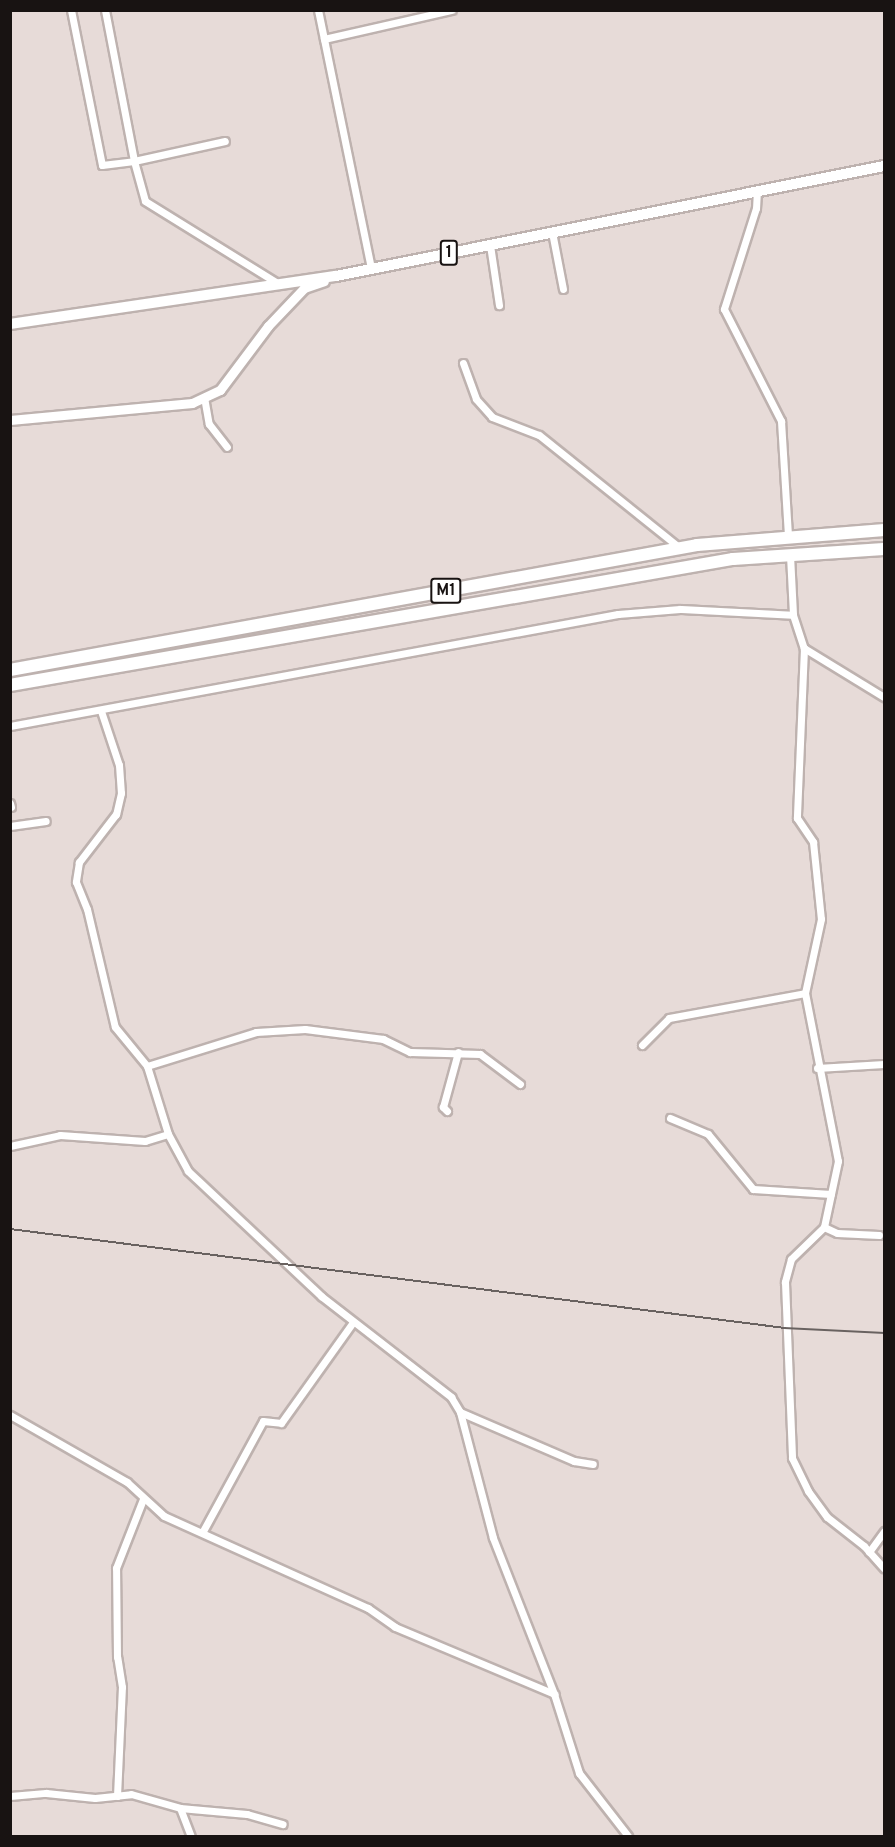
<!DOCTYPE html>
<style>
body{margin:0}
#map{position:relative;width:895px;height:1847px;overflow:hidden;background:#e7dbd8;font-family:Overpass,sans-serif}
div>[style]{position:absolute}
.roads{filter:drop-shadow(2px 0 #beb2af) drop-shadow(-2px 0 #beb2af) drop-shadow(0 2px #beb2af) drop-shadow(0 -2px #beb2af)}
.street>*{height:7px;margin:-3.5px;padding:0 3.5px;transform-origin:3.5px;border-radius:3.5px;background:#fff}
.secondary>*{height:9px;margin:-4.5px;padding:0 4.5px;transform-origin:4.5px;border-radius:4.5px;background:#fff}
.primary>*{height:10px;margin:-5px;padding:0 5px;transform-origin:5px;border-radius:5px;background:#fff}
.highway>*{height:12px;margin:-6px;padding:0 6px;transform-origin:6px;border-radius:6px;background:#fff}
.rail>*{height:2px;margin:-1px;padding:0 1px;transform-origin:1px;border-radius:1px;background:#696260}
span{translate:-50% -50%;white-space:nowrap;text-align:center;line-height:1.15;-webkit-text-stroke:4.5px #fff;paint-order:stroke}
.shield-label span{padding:2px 4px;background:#fff;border:2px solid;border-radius:4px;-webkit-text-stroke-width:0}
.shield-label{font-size:16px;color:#181312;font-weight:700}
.frame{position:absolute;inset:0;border:12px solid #181312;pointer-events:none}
</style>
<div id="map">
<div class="roads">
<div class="street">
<div style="left:71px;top:10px;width:158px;rotate:78.7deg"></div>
<div style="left:102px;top:165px;width:32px;rotate:-7deg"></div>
<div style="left:134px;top:161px;width:41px;rotate:74.6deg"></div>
<div style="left:145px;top:201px;width:158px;rotate:31.8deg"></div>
<div style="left:105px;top:10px;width:154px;rotate:79.1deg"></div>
<div style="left:134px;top:161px;width:93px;rotate:-12.4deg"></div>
<div style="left:318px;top:10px;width:264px;rotate:78.4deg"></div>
<div style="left:324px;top:39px;width:131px;rotate:-12.8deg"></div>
<div style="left:757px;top:190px;width:18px;rotate:93deg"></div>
<div style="left:756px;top:208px;width:106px;rotate:107.6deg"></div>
<div style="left:724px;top:309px;width:126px;rotate:63deg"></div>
<div style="left:781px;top:421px;width:115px;rotate:86.5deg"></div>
<div style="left:552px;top:232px;width:58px;rotate:79.1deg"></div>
<div style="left:490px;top:245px;width:61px;rotate:81.5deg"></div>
<div style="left:463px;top:363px;width:38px;rotate:70deg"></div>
<div style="left:476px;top:399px;width:24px;rotate:48deg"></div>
<div style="left:492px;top:417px;width:50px;rotate:21deg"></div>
<div style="left:539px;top:435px;width:181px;rotate:38.7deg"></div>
<div style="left:204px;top:397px;width:27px;rotate:80deg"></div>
<div style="left:209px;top:424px;width:29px;rotate:52deg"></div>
<div style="left:790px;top:555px;width:60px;rotate:87.1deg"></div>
<div style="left:793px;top:615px;width:35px;rotate:72deg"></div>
<div style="left:804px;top:648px;width:170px;rotate:92.4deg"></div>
<div style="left:797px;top:818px;width:29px;rotate:56deg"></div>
<div style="left:813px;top:842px;width:77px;rotate:84.1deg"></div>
<div style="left:821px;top:919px;width:76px;rotate:102.2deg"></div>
<div style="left:805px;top:993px;width:171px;rotate:78.9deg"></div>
<div style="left:838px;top:1161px;width:67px;rotate:102deg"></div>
<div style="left:824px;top:1227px;width:46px;rotate:135.9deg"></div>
<div style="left:791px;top:1259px;width:24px;rotate:105deg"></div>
<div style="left:785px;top:1282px;width:176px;rotate:87.7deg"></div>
<div style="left:792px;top:1458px;width:37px;rotate:64deg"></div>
<div style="left:808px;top:1491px;width:32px;rotate:54deg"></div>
<div style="left:827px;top:1517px;width:47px;rotate:38.1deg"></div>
<div style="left:864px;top:1546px;width:30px;rotate:48deg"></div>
<div style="left:804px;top:648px;width:94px;rotate:31.5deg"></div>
<div style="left:101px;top:711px;width:57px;rotate:71.6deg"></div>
<div style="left:119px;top:765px;width:28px;rotate:86deg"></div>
<div style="left:121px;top:793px;width:22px;rotate:103deg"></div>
<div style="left:116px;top:814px;width:61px;rotate:127.6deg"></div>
<div style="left:79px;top:862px;width:20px;rotate:99deg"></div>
<div style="left:76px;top:882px;width:29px;rotate:68deg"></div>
<div style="left:87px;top:909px;width:121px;rotate:76.7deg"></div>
<div style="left:115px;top:1027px;width:50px;rotate:50.6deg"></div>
<div style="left:147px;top:1066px;width:71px;rotate:72.8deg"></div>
<div style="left:168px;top:1134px;width:42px;rotate:61.6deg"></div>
<div style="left:188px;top:1171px;width:183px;rotate:43.2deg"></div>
<div style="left:321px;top:1296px;width:165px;rotate:37.8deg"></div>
<div style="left:451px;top:1397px;width:17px;rotate:59deg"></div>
<div style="left:460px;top:1412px;width:130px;rotate:75.3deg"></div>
<div style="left:493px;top:1538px;width:168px;rotate:68.6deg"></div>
<div style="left:10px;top:726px;width:618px;rotate:-10.44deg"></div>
<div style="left:618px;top:614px;width:62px;rotate:-4.6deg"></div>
<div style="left:680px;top:609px;width:113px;rotate:3deg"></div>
<div style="left:10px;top:803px;width:4px;rotate:76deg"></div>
<div style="left:10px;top:826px;width:36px;rotate:-8deg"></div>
<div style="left:642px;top:1045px;width:38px;rotate:-45deg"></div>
<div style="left:669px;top:1018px;width:138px;rotate:-10.4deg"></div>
<div style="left:147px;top:1066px;width:114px;rotate:-17.3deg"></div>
<div style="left:256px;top:1032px;width:49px;rotate:-3.5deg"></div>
<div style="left:305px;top:1029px;width:79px;rotate:7.3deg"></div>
<div style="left:383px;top:1039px;width:30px;rotate:26deg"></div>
<div style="left:410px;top:1052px;width:70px;rotate:1.6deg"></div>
<div style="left:480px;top:1054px;width:50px;rotate:36.9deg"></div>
<div style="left:817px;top:1068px;width:67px;rotate:-3.4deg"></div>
<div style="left:447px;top:1111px;width:6px;rotate:-135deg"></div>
<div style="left:443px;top:1107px;width:57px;rotate:-74.7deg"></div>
<div style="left:670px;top:1118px;width:41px;rotate:22.8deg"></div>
<div style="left:708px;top:1134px;width:71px;rotate:50.7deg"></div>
<div style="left:753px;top:1189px;width:78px;rotate:3.7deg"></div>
<div style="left:10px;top:1146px;width:51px;rotate:-12.4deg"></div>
<div style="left:60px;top:1135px;width:85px;rotate:4deg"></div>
<div style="left:145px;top:1141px;width:24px;rotate:-17deg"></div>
<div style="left:824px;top:1227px;width:14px;rotate:25deg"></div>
<div style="left:837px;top:1233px;width:42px;rotate:2.7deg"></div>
<div style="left:460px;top:1412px;width:124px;rotate:23.3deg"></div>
<div style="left:574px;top:1461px;width:19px;rotate:9deg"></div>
<div style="left:10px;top:1415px;width:135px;rotate:29.8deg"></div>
<div style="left:127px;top:1482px;width:50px;rotate:42.6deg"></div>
<div style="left:164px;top:1516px;width:224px;rotate:24.3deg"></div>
<div style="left:368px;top:1608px;width:33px;rotate:35deg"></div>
<div style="left:395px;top:1627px;width:173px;rotate:22.8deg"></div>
<div style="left:554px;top:1694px;width:83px;rotate:72.4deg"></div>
<div style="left:579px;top:1773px;width:80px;rotate:52.1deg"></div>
<div style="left:203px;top:1531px;width:125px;rotate:-61.4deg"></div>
<div style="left:263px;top:1421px;width:18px;rotate:6deg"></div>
<div style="left:281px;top:1423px;width:124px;rotate:-54.5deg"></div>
<div style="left:869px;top:1552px;width:26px;rotate:-54deg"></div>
<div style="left:10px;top:1796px;width:36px;rotate:-5deg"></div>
<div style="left:46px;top:1793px;width:49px;rotate:5.8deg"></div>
<div style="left:95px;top:1798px;width:36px;rotate:-6deg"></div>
<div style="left:131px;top:1794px;width:51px;rotate:15.9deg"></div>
<div style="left:180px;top:1808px;width:67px;rotate:5.1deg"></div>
<div style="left:247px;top:1814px;width:37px;rotate:16deg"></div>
<div style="left:117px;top:1796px;width:109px;rotate:-87.4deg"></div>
<div style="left:122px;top:1687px;width:30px;rotate:-99deg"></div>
<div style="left:117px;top:1657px;width:89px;rotate:-90.6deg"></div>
<div style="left:116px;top:1568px;width:74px;rotate:-68.6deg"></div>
<div style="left:180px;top:1808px;width:30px;rotate:69deg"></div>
</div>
<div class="secondary">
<div style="left:10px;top:420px;width:183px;rotate:-5.3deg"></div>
<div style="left:192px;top:403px;width:31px;rotate:-25deg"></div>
<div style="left:220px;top:390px;width:80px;rotate:-53.1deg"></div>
<div style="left:268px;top:326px;width:52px;rotate:-46.5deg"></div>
<div style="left:304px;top:288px;width:21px;rotate:-19deg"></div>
</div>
<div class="primary">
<div style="left:10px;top:324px;width:330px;rotate:-8.4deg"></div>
<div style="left:336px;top:276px;width:559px;rotate:-11.35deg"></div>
</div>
<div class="highway">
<div style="left:10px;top:670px;width:698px;rotate:-10.31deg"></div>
<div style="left:697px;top:545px;width:188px;rotate:-4.6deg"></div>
<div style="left:10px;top:685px;width:734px;rotate:-9.89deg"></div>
<div style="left:733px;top:559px;width:151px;rotate:-3.8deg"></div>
</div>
</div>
<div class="rail">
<div style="left:10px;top:1229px;width:781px;rotate:7.28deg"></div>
<div style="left:785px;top:1328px;width:99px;rotate:2.9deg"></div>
</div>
<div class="shield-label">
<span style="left:449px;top:253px">1</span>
<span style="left:446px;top:591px">M1</span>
</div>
<div class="frame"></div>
</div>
